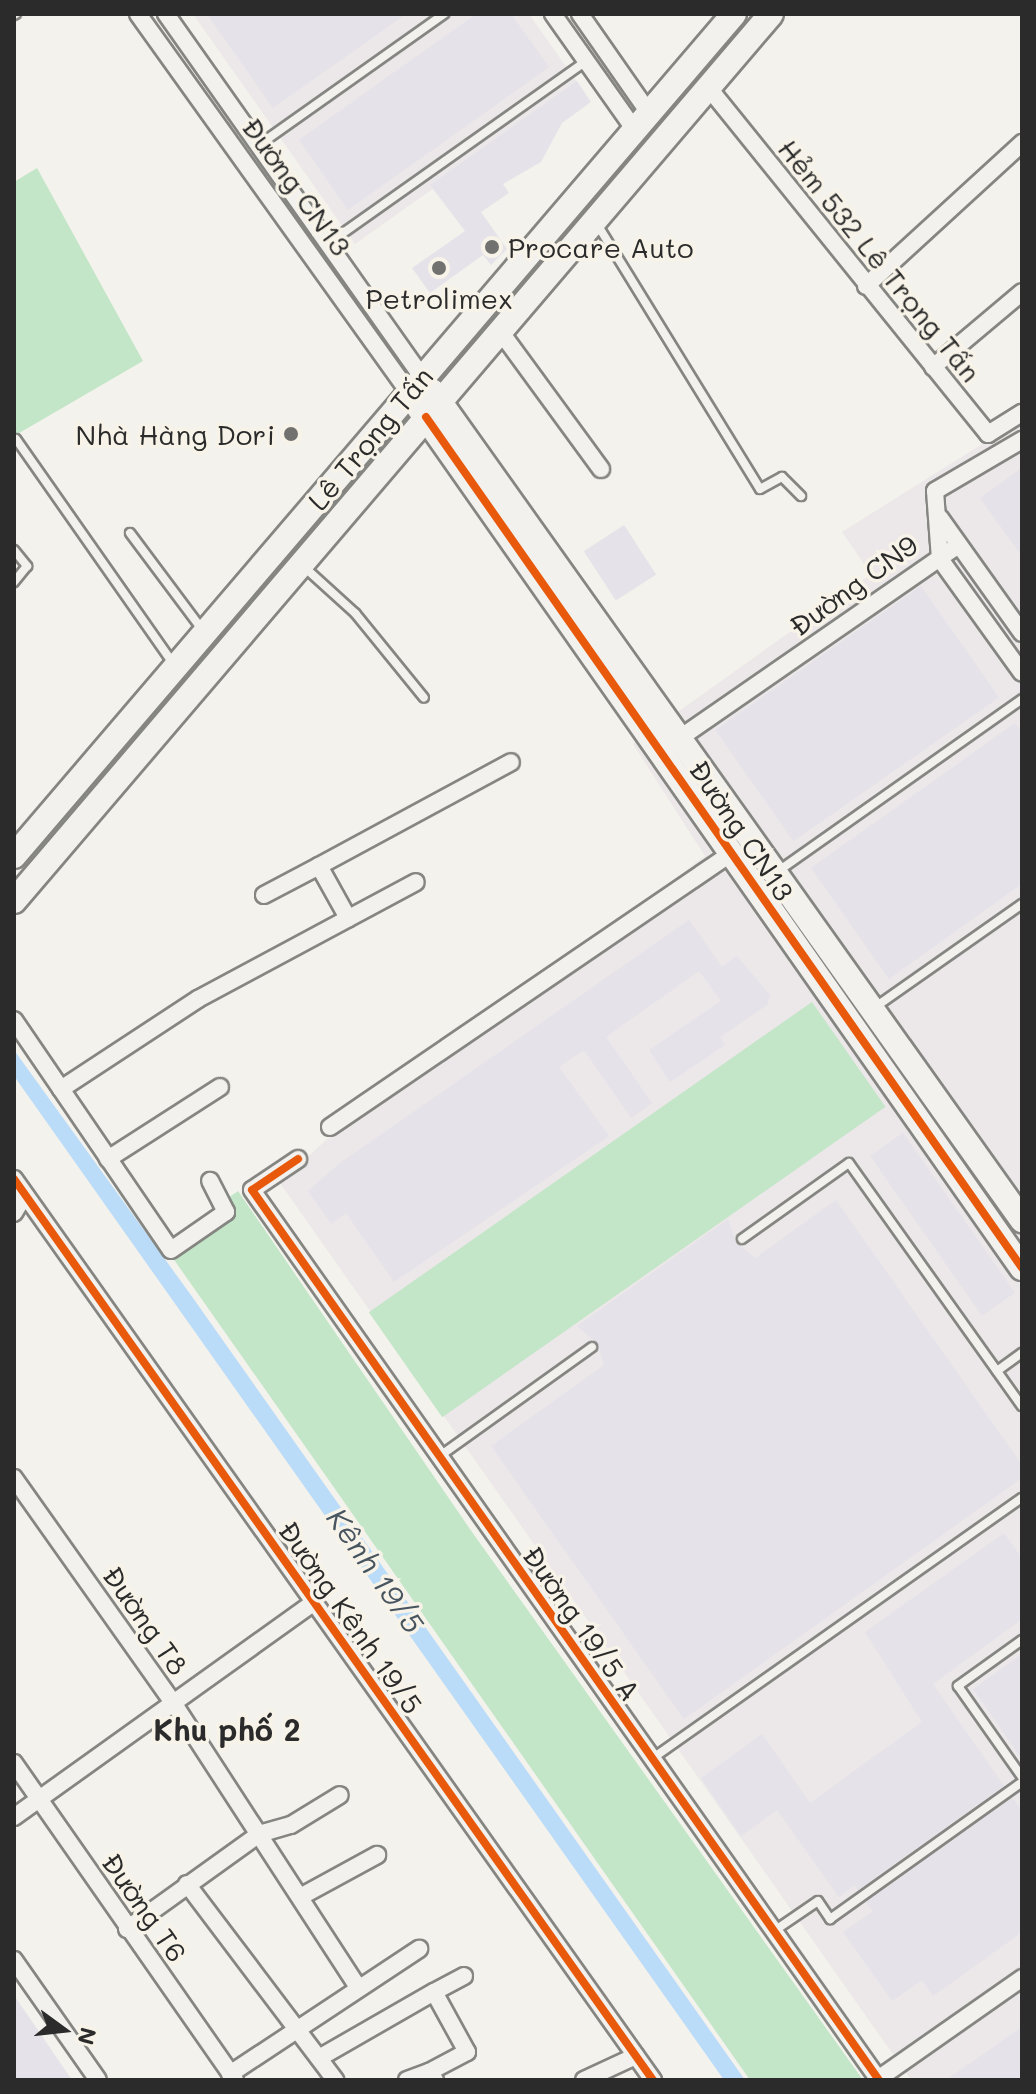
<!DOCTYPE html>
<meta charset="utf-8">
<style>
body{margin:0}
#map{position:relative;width:1036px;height:2094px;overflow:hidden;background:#f4f2ec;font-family:Mali,sans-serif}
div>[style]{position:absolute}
.built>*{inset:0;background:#ece7e8}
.green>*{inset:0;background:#c2e6c7;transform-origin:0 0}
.water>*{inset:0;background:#badcf9}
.building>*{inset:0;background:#e5e2e9;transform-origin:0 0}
.roads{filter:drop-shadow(2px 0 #858582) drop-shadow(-2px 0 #858582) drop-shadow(0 2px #858582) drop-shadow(0 -2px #858582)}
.lane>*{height:8px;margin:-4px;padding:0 4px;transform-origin:4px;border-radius:4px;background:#f2f1ed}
.street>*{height:16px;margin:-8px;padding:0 8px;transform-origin:8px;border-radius:8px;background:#f2f1ed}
.secondary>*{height:24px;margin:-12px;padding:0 12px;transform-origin:12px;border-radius:12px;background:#f2f1ed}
.cycleway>*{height:8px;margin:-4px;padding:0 4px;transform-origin:4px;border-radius:4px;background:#e8590c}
.dots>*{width:22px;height:22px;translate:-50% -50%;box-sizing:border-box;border:4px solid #f7f3e8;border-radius:50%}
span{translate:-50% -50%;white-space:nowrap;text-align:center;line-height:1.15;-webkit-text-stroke:7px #f7f3e8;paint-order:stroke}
.street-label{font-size:28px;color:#2b2b2b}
.poi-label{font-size:28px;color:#2b2b2b}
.left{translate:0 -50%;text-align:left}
.right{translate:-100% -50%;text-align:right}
.water-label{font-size:30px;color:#485560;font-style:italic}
.neighbourhood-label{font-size:30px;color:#2b2b2b;font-weight:700}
.frame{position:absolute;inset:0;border:16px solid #2b2b2b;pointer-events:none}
.north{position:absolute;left:24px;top:1990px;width:80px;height:80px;-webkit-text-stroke:6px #f7f3e8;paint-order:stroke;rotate:105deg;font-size:22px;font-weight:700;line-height:32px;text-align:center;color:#2b2b2b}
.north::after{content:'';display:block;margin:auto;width:28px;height:36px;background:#2b2b2b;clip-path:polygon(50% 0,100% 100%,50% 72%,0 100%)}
</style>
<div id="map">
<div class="built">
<div style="clip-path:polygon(193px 14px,529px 14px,579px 85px,355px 244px)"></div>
<div style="clip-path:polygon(1022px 419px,1022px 2080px,911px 2080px,280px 1183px,326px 1140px,705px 856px,633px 744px,871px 574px,842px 532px)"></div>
</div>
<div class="green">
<div style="clip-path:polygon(37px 168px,143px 361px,14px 436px,14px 182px)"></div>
<div style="left:812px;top:1002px;width:128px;height:541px;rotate:55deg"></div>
<div style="clip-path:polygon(238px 1191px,472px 1532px,863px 2080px,750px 2080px,163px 1244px)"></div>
</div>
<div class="water">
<div style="clip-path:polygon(14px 1050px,193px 1298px,745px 2080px,724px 2080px,560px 1848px,14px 1076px)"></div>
</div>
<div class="building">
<div style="clip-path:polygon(207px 14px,406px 14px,273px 108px)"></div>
<div style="clip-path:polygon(476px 14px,511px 14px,549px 67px,348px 210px,299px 140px)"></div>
<div style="clip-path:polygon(577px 81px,591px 102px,562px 123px,541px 162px,503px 184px,509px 193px,481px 212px,507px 249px,491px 265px,483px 255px,430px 293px,412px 268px,465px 231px,430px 185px)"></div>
<div style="clip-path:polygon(1022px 468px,1022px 556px,980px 498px)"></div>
<div style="left:624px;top:525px;width:59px;height:48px;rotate:57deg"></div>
<div style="left:921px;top:586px;width:136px;height:251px;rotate:55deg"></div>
<div style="clip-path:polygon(1015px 723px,1022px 732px,1022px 884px,889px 979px,811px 868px)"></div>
<div style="clip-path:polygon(689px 920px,722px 967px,737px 956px,770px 995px,767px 1005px,720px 1037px,725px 1045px,670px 1082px,649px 1050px,721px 1001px,699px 971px,606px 1037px,652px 1103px,631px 1118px,584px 1050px,559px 1067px,609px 1136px,394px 1282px,346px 1213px,331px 1224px,308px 1191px,340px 1163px)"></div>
<div style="left:903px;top:1133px;width:195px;height:40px;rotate:55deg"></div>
<div style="clip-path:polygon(836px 1200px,1022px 1465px,1022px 1478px,684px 1719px,491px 1446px,604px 1365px,598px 1344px,577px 1326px,728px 1219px,736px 1242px,755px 1258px)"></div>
<div style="clip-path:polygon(1004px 1533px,1022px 1558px,1022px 1619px,933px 1684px,1004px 1786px,858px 1890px,854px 1885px,839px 1897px,777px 1810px,741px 1836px,701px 1778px,762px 1734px,810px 1803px,922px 1722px,865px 1632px)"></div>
<div style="clip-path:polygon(1022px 1654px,1022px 1759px,973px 1689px)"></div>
<div style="clip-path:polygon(1012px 1798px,1022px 1811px,1022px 1932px,933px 1996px,922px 1980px,892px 2001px,843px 1932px,873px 1911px,866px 1902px)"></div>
<div style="clip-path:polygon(14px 1995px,72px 2080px,14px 2080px)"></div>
<div style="clip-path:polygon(1022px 2027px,1022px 2080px,946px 2080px)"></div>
</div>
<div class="roads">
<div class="lane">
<div style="left:14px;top:15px;width:2px;rotate:-27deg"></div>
<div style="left:259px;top:145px;width:227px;rotate:-35.3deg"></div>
<div style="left:597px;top:224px;width:311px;rotate:58.4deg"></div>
<div style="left:760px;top:489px;width:25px;rotate:-29deg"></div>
<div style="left:782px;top:477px;width:27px;rotate:45deg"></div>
<div style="left:329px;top:243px;width:315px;rotate:-35.3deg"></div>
<div style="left:16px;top:439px;width:276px;rotate:55deg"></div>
<div style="left:130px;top:533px;width:124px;rotate:53.2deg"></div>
<div style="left:14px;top:550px;width:21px;rotate:51deg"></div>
<div style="left:27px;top:566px;width:21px;rotate:129deg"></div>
<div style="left:302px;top:565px;width:72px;rotate:42.2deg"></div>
<div style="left:355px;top:613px;width:109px;rotate:50.9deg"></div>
<div style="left:777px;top:872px;width:300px;rotate:-35.2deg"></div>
<div style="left:874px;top:1008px;width:181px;rotate:-35.1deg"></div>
<div style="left:742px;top:1239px;width:131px;rotate:-35.4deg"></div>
<div style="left:849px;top:1163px;width:298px;rotate:54.6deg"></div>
<div style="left:997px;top:1371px;width:31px;rotate:-36deg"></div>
<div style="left:440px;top:1456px;width:187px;rotate:-35.6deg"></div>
<div style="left:1022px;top:1640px;width:79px;rotate:144.3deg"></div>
<div style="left:958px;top:1686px;width:111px;rotate:54.9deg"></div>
<div style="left:653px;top:1758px;width:451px;rotate:-35.2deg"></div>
<div style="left:774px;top:1931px;width:53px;rotate:-34.3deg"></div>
<div style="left:818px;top:1901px;width:22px;rotate:56deg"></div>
<div style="left:830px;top:1919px;width:236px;rotate:-35.5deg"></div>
</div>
<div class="street">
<div style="left:138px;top:14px;width:466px;rotate:54.4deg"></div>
<div style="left:166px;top:14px;width:444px;rotate:54.8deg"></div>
<div style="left:553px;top:14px;width:141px;rotate:54.8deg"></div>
<div style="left:580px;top:14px;width:121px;rotate:55.1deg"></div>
<div style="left:708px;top:87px;width:446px;rotate:51.1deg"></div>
<div style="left:988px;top:434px;width:40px;rotate:-32deg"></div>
<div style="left:866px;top:286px;width:212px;rotate:-42.5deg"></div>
<div style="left:500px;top:331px;width:171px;rotate:53.8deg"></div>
<div style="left:933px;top:367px;width:116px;rotate:-40.1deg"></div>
<div style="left:940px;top:518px;width:141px;rotate:54.5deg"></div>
<div style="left:940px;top:559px;width:68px;rotate:-94.2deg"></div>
<div style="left:935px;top:491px;width:101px;rotate:-30.4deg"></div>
<div style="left:940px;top:559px;width:140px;rotate:54.3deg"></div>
<div style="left:674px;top:742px;width:346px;rotate:-34.7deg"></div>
<div style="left:319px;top:866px;width:218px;rotate:-28.4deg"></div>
<div style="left:264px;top:895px;width:62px;rotate:-27.8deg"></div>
<div style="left:319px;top:866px;width:60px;rotate:60.9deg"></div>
<div style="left:14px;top:1020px;width:278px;rotate:55.7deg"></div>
<div style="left:171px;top:1250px;width:67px;rotate:-34.6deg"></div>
<div style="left:226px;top:1212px;width:35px;rotate:-117deg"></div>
<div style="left:61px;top:1089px;width:164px;rotate:-33.3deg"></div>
<div style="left:198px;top:999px;width:247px;rotate:-28.2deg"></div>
<div style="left:330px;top:1127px;width:484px;rotate:-34.3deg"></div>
<div style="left:108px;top:1159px;width:133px;rotate:-32.7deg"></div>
<div style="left:298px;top:1159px;width:55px;rotate:146deg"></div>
<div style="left:252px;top:1190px;width:1089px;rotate:54.84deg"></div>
<div style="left:14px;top:1179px;width:1105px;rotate:54.66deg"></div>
<div style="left:14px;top:1213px;width:21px;rotate:-59deg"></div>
<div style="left:14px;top:1478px;width:277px;rotate:54.7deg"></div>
<div style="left:174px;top:1704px;width:338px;rotate:57deg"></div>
<div style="left:14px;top:1763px;width:386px;rotate:55.1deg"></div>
<div style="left:14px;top:1817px;width:369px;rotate:-35.6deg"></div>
<div style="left:187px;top:1884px;width:246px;rotate:52.9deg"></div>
<div style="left:300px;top:1897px;width:88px;rotate:-28.6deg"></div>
<div style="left:127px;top:1929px;width:163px;rotate:-35.7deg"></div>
<div style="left:259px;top:1834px;width:33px;rotate:-16deg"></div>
<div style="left:291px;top:1825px;width:57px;rotate:-31.5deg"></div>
<div style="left:14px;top:1960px;width:146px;rotate:55deg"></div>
<div style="left:319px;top:2058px;width:133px;rotate:-29.9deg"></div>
<div style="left:429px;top:2072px;width:43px;rotate:-27.8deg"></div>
<div style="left:467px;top:2052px;width:68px;rotate:-118.8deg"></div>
<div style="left:434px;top:1992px;width:34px;rotate:-28deg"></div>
<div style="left:230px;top:2074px;width:227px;rotate:-33.5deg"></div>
<div style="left:878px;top:2079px;width:176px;rotate:-35deg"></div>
<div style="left:407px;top:2080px;width:23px;rotate:-20deg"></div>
<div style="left:429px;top:2072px;width:10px;rotate:53deg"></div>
<div style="left:584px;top:2080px;width:57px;rotate:-24.8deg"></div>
</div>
<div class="secondary">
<div style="left:432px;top:391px;width:1018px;rotate:54.56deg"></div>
<div style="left:417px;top:405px;width:1054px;rotate:54.97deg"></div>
<div style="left:14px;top:856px;width:1108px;rotate:-49.47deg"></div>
<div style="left:14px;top:901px;width:1166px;rotate:-49.52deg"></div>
</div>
</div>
<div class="cycleway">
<div style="left:426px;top:417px;width:1039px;rotate:54.99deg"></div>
<div style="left:298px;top:1159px;width:55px;rotate:146deg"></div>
<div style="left:252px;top:1190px;width:1089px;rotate:54.84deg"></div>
<div style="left:14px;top:1179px;width:1105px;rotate:54.66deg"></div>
</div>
<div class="dots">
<div style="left:492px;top:247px;background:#71716f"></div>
<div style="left:439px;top:268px;background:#71716f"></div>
<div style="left:291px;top:434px;background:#71716f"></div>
</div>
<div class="street-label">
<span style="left:297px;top:186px;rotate:54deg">Đường CN13</span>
<span style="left:880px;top:260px;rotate:51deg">Hẻm 532 Lê Trọng Tấn</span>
<span style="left:370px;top:438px;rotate:-50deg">Lê Trọng Tấn</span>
<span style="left:853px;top:585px;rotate:-36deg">Đường CN9</span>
<span style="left:742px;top:830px;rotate:56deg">Đường CN13</span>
<span style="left:351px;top:1617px;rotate:55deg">Đường Kênh 19/5</span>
<span style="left:146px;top:1620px;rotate:55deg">Đường T8</span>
<span style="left:582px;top:1623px;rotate:55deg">Đường 19/5 A</span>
<span style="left:145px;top:1907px;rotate:55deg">Đường T6</span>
</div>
<div class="poi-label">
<span class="left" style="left:508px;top:247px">Procare Auto</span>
<span style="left:439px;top:298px">Petrolimex</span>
<span class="right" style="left:275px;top:434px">Nhà Hàng Dori</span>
</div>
<div class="water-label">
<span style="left:376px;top:1570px;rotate:55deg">Kênh 19/5</span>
</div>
<div class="neighbourhood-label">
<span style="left:227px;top:1729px">Khu phố 2</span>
</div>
<div class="frame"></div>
<div class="north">N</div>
</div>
